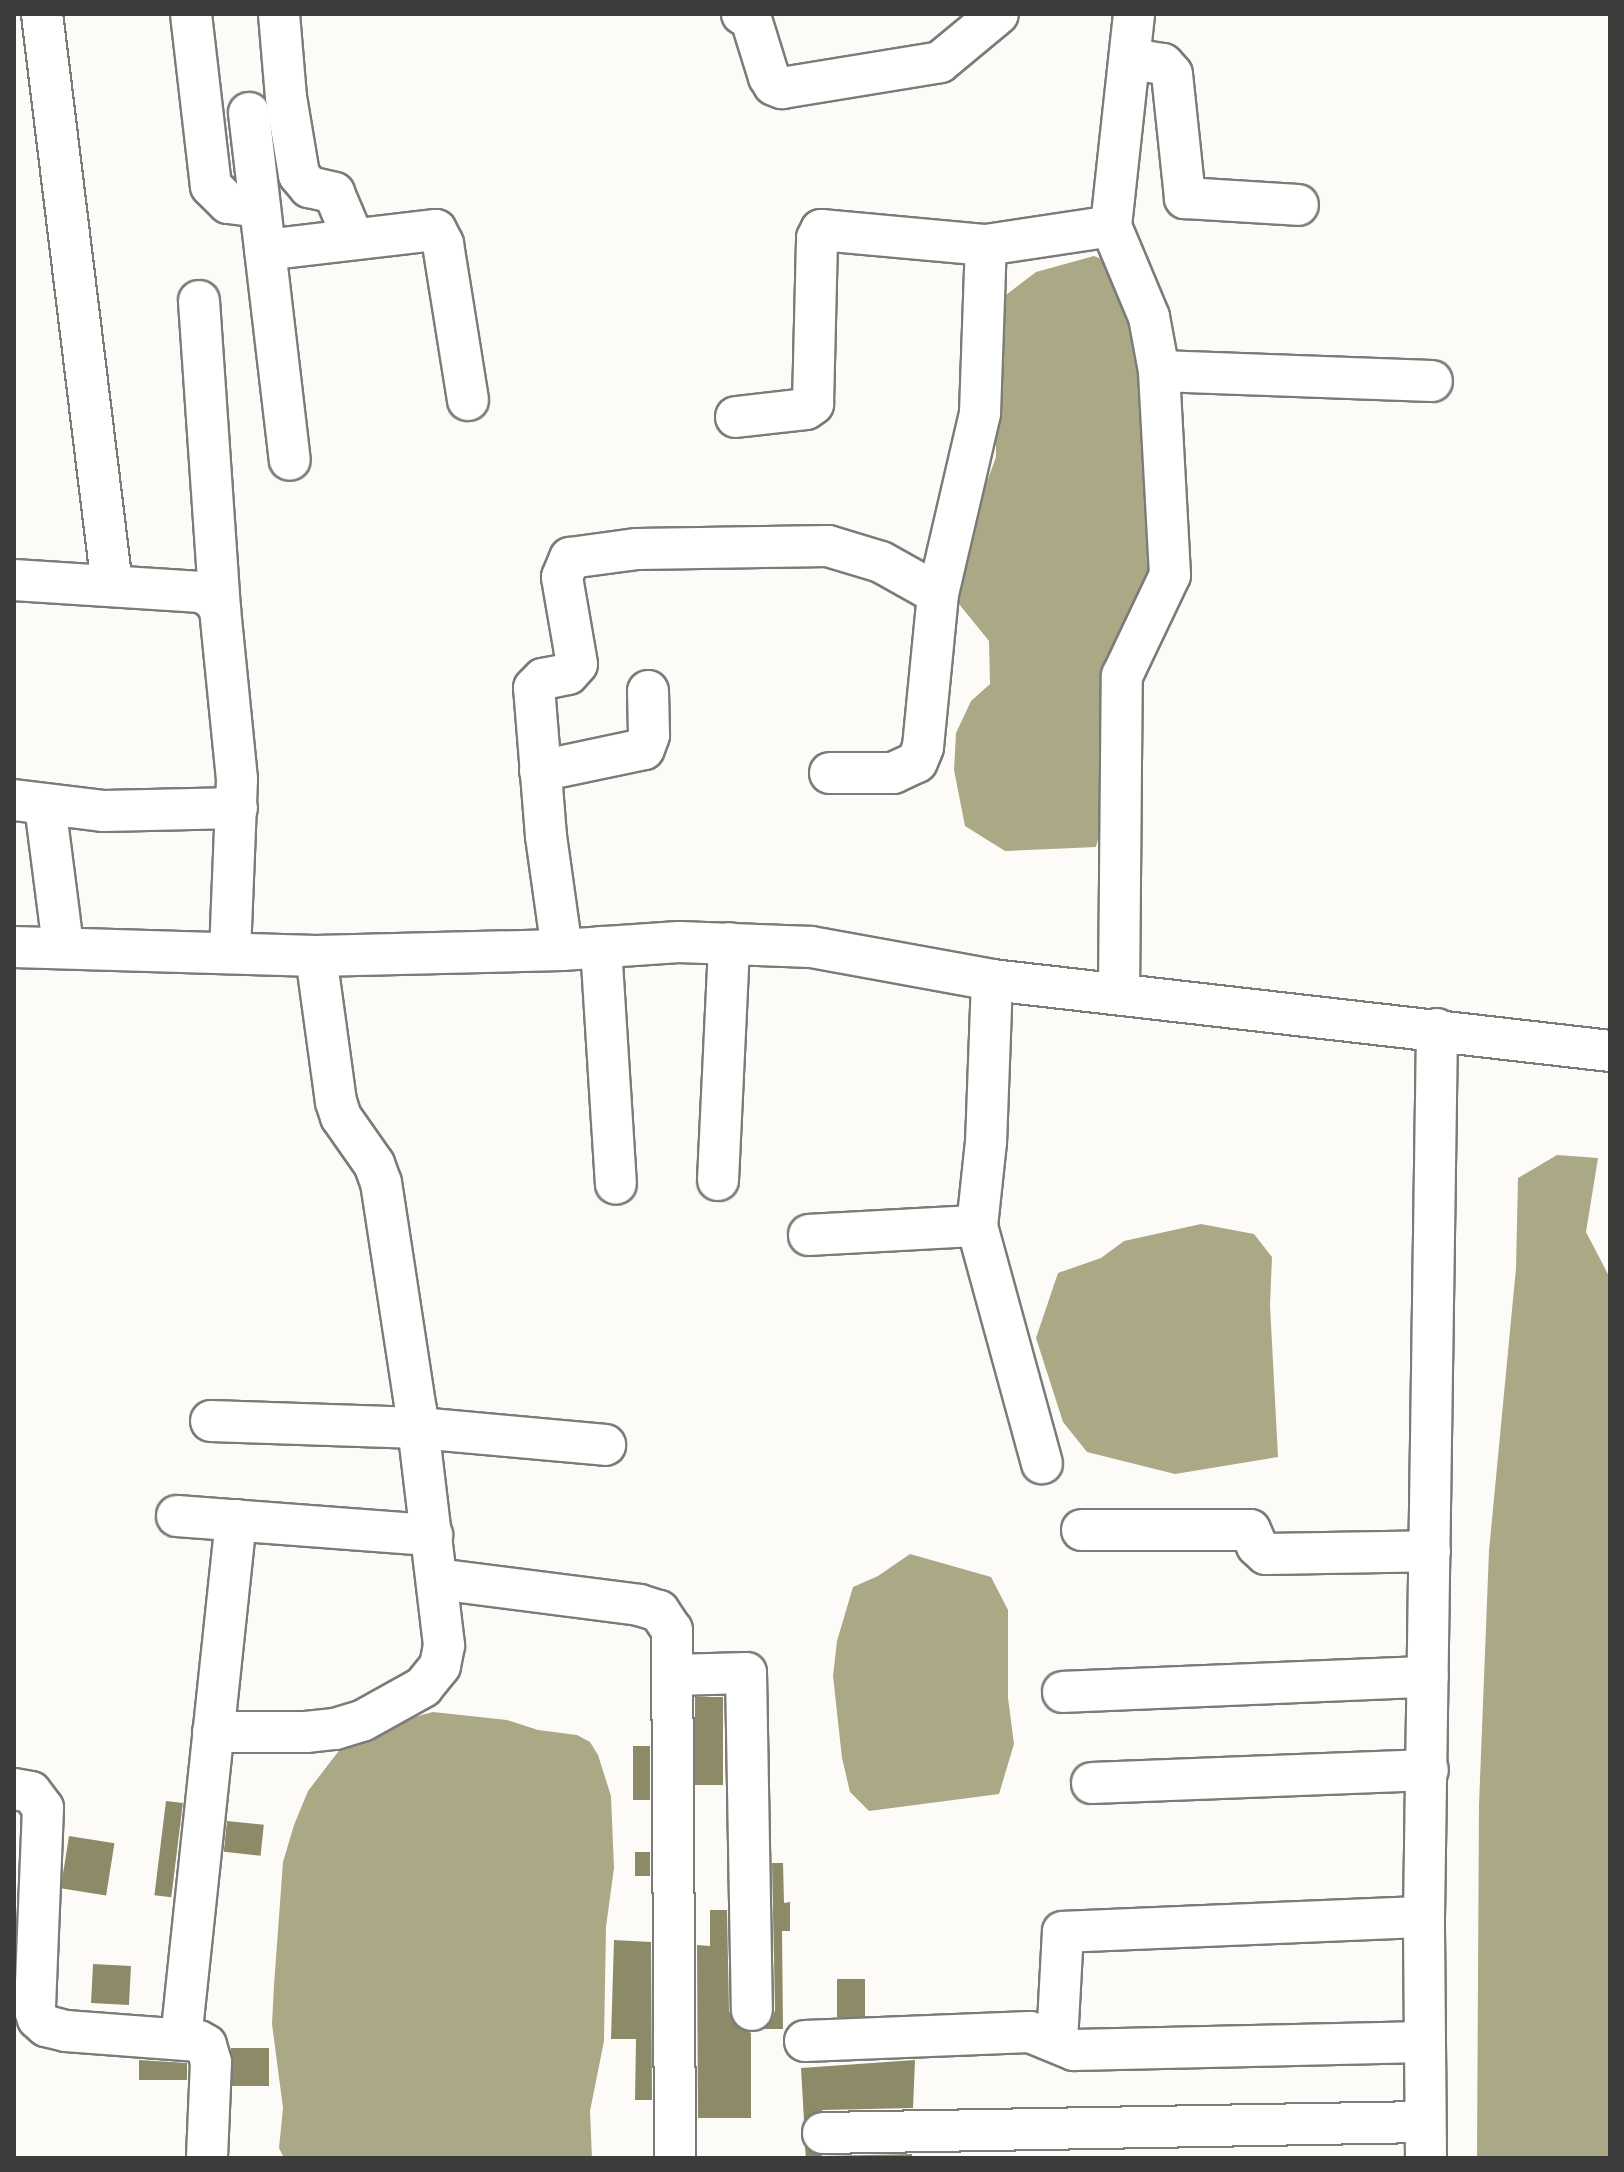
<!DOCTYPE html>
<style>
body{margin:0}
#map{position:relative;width:1624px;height:2172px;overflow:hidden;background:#fcfbf8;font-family:"Alegreya Sans",sans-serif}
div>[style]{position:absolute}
.water>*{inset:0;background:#aba885}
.building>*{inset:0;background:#8d8a68;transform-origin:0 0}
.roads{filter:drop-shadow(2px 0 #7b7b78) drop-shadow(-2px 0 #7b7b78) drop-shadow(0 2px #7b7b78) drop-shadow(0 -2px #7b7b78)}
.minor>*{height:40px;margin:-20px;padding:0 20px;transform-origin:20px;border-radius:20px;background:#fff}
span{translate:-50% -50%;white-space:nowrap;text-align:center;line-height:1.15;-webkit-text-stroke:6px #fffffe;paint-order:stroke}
.frame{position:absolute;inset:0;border:16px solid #3c3c3a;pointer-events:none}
</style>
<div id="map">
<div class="water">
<div style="clip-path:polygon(1094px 256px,1111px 263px,1138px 334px,1157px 575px,1134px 612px,1100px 686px,1110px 796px,1096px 847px,1005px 851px,965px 826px,954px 770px,956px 733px,971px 701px,990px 684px,989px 641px,959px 604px,960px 575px,975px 514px,996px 457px,996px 386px,1002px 298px,1036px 272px)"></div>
<div style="clip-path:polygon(1557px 1155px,1598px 1158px,1586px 1232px,1610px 1278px,1610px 2158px,1477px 2158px,1479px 1805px,1489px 1551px,1516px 1268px,1518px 1178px)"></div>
<div style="clip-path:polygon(1201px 1224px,1254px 1234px,1272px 1257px,1270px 1305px,1278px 1457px,1175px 1474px,1087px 1452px,1063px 1422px,1036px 1338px,1058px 1273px,1101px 1258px,1124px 1241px)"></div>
<div style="clip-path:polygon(910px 1554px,991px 1577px,1008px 1610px,1008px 1698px,1014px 1744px,999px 1794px,869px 1811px,850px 1792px,842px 1758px,833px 1676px,837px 1641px,853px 1587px,878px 1576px)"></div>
<div style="clip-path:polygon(433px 1712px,507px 1720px,538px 1730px,577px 1735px,590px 1742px,598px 1755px,611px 1796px,614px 1868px,606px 1927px,604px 2041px,590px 2111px,592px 2158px,284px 2158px,279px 2148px,283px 2108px,272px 2024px,274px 1985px,283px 1862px,294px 1825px,308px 1791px,344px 1744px,365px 1730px)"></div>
</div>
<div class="building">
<div style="left:695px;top:1697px;width:28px;height:88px"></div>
<div style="left:633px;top:1746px;width:17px;height:54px"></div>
<div style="left:166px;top:1801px;width:17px;height:95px;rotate:7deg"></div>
<div style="left:227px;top:1821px;width:37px;height:31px;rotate:6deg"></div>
<div style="left:69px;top:1836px;width:46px;height:53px;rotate:9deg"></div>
<div style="left:635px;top:1852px;width:15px;height:24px"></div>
<div style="clip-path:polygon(772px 1863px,783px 1863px,784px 1903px,790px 1902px,790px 1931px,782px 1931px,783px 2029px,764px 2029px,772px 2020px,775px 2010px)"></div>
<div style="clip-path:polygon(710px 1910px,727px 1910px,729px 2011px,733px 2022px,751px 2033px,751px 2118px,698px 2118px,697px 1945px,710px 1946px)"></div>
<div style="clip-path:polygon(614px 1940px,651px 1942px,652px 2100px,635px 2100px,636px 2039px,611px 2039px)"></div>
<div style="left:131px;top:1966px;width:39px;height:38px;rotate:93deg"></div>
<div style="left:837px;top:1979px;width:28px;height:38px"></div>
<div style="left:231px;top:2048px;width:38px;height:38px"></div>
<div style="clip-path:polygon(139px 2060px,187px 2063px,187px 2080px,139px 2080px)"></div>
<div style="clip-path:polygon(915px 2060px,913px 2108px,823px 2110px,804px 2121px,801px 2068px)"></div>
<div style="clip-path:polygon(805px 2147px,823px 2156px,912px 2154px,912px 2158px,806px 2158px)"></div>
</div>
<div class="roads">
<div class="minor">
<div style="left:42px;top:14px;width:576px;rotate:83.02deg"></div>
<div style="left:191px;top:14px;width:173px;rotate:83.4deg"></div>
<div style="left:211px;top:186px;width:24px;rotate:45deg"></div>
<div style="left:228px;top:203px;width:32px;rotate:7deg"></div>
<div style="left:279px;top:14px;width:83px;rotate:85.2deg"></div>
<div style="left:286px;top:97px;width:79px;rotate:80.5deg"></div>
<div style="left:299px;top:175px;width:16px;rotate:50deg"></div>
<div style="left:309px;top:187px;width:26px;rotate:13deg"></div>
<div style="left:334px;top:193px;width:49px;rotate:67.1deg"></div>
<div style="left:742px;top:14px;width:10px;rotate:29deg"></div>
<div style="left:751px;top:19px;width:61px;rotate:72.8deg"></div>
<div style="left:769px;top:77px;width:9px;rotate:58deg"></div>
<div style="left:774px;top:85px;width:9px;rotate:21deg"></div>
<div style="left:782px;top:88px;width:160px;rotate:-9.3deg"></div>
<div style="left:940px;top:62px;width:75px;rotate:-39.6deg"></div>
<div style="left:1131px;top:59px;width:32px;rotate:9deg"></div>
<div style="left:1163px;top:64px;width:13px;rotate:48deg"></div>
<div style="left:1172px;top:74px;width:125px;rotate:84deg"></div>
<div style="left:1185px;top:198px;width:113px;rotate:3.5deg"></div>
<div style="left:249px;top:113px;width:349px;rotate:83.3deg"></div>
<div style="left:265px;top:250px;width:172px;rotate:-6.7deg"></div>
<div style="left:436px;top:230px;width:16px;rotate:63deg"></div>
<div style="left:443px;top:244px;width:158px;rotate:80.9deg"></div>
<div style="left:199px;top:301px;width:309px;rotate:86.1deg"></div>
<div style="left:1159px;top:371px;width:273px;rotate:2.1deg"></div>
<div style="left:736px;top:417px;width:70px;rotate:-6.5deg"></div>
<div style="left:806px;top:409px;width:9px;rotate:-36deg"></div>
<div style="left:813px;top:404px;width:166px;rotate:-88.6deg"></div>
<div style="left:817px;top:238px;width:9px;rotate:-63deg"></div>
<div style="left:821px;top:230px;width:166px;rotate:5.2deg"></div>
<div style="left:986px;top:245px;width:126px;rotate:-8.6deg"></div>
<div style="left:14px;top:580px;width:187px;rotate:3.7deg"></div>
<div style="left:201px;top:592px;width:13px;rotate:29deg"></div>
<div style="left:212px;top:598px;width:14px;rotate:54deg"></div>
<div style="left:220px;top:609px;width:171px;rotate:84.3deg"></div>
<div style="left:237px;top:779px;width:173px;rotate:92.3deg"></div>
<div style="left:540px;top:771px;width:106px;rotate:-11.9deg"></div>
<div style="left:644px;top:749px;width:15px;rotate:-70deg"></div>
<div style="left:649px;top:735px;width:44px;rotate:-91.3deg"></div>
<div style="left:830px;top:773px;width:63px"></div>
<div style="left:893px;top:773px;width:26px;rotate:-25deg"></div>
<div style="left:917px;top:762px;width:16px;rotate:-68deg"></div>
<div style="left:923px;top:747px;width:154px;rotate:-84.4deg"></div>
<div style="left:938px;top:594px;width:186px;rotate:-76.9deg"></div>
<div style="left:980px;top:413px;width:168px;rotate:-88deg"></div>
<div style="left:14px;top:800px;width:91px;rotate:7deg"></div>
<div style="left:104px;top:811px;width:133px;rotate:-1.3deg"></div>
<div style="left:45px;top:805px;width:142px;rotate:82.7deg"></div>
<div style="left:14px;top:947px;width:302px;rotate:1.7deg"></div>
<div style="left:316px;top:956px;width:246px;rotate:-1.4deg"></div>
<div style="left:562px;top:950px;width:117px;rotate:-3.9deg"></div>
<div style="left:679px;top:942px;width:132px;rotate:2.2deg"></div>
<div style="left:811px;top:947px;width:184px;rotate:10.3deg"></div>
<div style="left:992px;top:980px;width:622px;rotate:6.55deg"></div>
<div style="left:601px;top:947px;width:237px;rotate:86.4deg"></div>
<div style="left:562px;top:950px;width:115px;rotate:-98deg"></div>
<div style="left:546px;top:836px;width:148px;rotate:-94.6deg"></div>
<div style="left:534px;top:688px;width:13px;rotate:-45deg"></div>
<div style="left:543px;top:679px;width:25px;rotate:-11deg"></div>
<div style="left:568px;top:674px;width:13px;rotate:-48deg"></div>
<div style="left:577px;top:664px;width:88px;rotate:-99.8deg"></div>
<div style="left:562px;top:577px;width:21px;rotate:-67deg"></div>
<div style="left:570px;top:558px;width:68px;rotate:-7.7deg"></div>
<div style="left:637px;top:549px;width:191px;rotate:-0.9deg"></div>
<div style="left:828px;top:546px;width:55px;rotate:16.8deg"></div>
<div style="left:881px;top:562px;width:65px;rotate:29.3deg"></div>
<div style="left:992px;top:980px;width:162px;rotate:92.1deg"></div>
<div style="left:986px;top:1142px;width:84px;rotate:96.1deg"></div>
<div style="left:977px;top:1226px;width:246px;rotate:74.7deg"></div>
<div style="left:1119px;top:994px;width:318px;rotate:-89.5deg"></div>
<div style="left:1122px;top:676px;width:112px;rotate:-64.6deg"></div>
<div style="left:1170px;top:575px;width:204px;rotate:-93.1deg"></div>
<div style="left:1159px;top:371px;width:55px;rotate:-100.5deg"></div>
<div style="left:1149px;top:317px;width:99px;rotate:-112.7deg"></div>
<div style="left:1111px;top:226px;width:213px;rotate:-83.8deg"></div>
<div style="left:718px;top:1180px;width:237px;rotate:-87.3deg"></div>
<div style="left:809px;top:1235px;width:168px;rotate:-3.1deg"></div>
<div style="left:211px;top:1421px;width:208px;rotate:1.9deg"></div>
<div style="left:419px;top:1428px;width:187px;rotate:5.2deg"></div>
<div style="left:177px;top:1516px;width:256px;rotate:4.3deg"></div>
<div style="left:1082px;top:1530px;width:168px"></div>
<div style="left:1250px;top:1530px;width:17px;rotate:66deg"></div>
<div style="left:1257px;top:1546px;width:12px;rotate:42deg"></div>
<div style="left:1266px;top:1554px;width:164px;rotate:-1deg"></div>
<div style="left:437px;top:1579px;width:204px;rotate:7.3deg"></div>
<div style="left:639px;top:1605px;width:21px;rotate:17deg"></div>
<div style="left:659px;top:1611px;width:23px;rotate:56deg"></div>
<div style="left:672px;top:1630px;width:528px;rotate:89.67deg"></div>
<div style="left:675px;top:1675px;width:71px;rotate:-1.6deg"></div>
<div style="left:746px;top:1673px;width:337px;rotate:89deg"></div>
<div style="left:1063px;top:1692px;width:365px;rotate:-2.4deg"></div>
<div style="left:213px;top:1732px;width:93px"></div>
<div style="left:306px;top:1732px;width:29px;rotate:-6deg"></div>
<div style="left:335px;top:1729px;width:28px;rotate:-17deg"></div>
<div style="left:362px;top:1721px;width:70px;rotate:-29.1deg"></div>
<div style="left:423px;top:1687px;width:27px;rotate:-51deg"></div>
<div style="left:440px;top:1666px;width:21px;rotate:-79deg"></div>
<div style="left:444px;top:1645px;width:236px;rotate:-96.8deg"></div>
<div style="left:416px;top:1411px;width:231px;rotate:-98.7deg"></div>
<div style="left:381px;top:1183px;width:20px;rotate:-110deg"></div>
<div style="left:374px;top:1164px;width:57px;rotate:-125.1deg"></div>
<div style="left:341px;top:1117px;width:16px;rotate:-108deg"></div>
<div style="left:336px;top:1102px;width:147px;rotate:-97.8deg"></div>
<div style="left:1092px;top:1783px;width:336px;rotate:-2.2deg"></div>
<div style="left:14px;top:1789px;width:17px;rotate:10deg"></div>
<div style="left:31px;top:1792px;width:20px;rotate:53deg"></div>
<div style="left:43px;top:1808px;width:202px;rotate:92.3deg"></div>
<div style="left:35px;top:2010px;width:9px;rotate:72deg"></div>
<div style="left:38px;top:2019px;width:11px;rotate:41deg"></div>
<div style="left:46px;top:2026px;width:21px;rotate:14deg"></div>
<div style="left:66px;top:2031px;width:133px;rotate:4.3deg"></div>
<div style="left:199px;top:2041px;width:8px;rotate:30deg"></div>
<div style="left:206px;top:2045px;width:18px;rotate:74deg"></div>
<div style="left:211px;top:2062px;width:96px;rotate:92.4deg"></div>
<div style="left:181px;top:2039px;width:522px;rotate:-83.95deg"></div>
<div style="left:805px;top:2041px;width:225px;rotate:-2.3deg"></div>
<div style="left:1030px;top:2032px;width:48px;rotate:22.2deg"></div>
<div style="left:1074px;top:2050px;width:351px;rotate:-1.3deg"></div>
<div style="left:1057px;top:2042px;width:110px;rotate:-86.9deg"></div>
<div style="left:1063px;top:1932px;width:361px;rotate:-2.4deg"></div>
<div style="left:823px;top:2133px;width:602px;rotate:-1.05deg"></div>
<div style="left:1426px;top:2158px;width:241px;rotate:-90.5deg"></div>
<div style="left:1424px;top:1917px;width:888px;rotate:-89.16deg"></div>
</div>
</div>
<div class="frame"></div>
</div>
